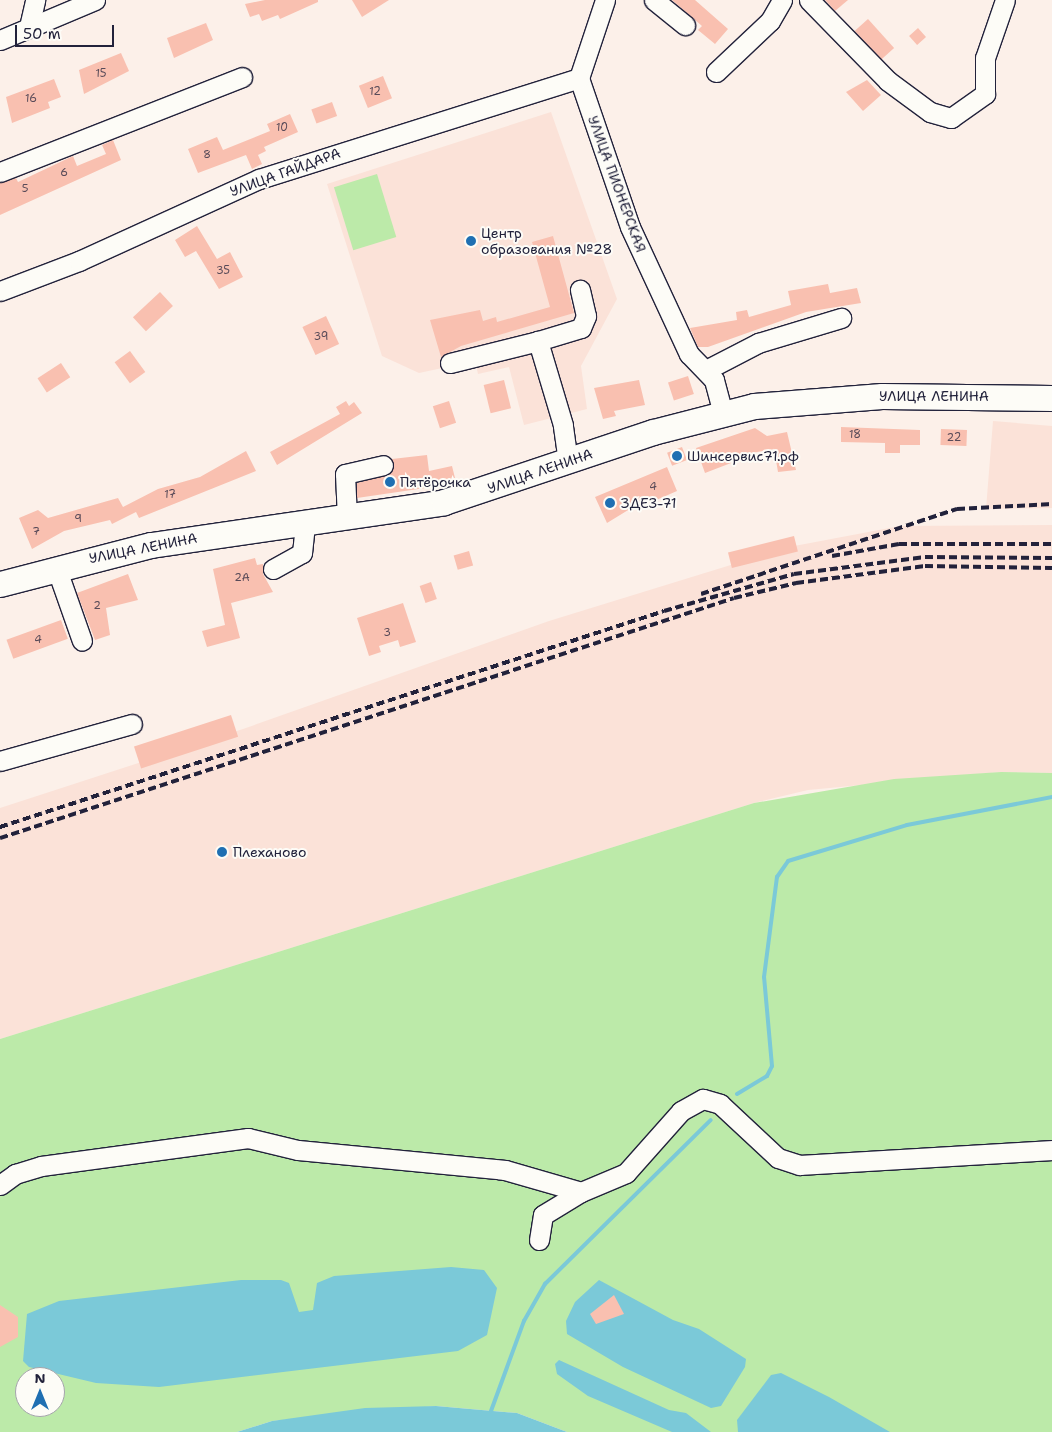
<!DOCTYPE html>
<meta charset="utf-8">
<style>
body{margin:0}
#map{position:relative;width:1052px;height:1432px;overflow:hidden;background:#fcf0e9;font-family:"Shantell Sans",sans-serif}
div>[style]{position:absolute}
.built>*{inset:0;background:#fbe2d8}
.green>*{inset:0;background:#bceaa9;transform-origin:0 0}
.water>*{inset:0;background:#7bc9d8}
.stream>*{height:4px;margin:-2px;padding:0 2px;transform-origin:2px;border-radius:2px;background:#7bc9d8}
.building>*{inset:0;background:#f9c0b0;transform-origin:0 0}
.roads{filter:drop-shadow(1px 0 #22223b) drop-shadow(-1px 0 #22223b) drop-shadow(0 1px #22223b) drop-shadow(0 -1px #22223b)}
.minor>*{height:19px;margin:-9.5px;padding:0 9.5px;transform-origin:9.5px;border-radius:9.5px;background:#fdfcf7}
.major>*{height:25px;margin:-12.5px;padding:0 12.5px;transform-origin:12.5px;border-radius:12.5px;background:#fdfcf7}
.rail>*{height:4px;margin-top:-2px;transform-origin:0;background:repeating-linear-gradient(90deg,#22223b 0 8px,transparent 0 12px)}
.dots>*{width:14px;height:14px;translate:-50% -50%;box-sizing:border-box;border:2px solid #fdfcf7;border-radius:50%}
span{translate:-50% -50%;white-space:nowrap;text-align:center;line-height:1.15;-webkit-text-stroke:4px #fdfcf7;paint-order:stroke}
.number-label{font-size:11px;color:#584a58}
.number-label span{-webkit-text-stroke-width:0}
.street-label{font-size:14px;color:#22223b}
.poi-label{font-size:14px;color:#22223b}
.left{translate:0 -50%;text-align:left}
.north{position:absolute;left:15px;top:1367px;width:50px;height:50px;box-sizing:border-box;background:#fdfcf7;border:1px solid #a5a5ac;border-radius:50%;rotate:0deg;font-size:14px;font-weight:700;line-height:20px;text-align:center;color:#22223b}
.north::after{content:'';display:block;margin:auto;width:18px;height:22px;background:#1f6fb2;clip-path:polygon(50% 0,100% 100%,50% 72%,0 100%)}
.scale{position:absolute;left:15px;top:25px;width:99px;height:22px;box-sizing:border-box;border:2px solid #22223b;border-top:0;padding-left:6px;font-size:15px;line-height:18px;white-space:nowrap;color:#22223b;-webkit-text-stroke:4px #fdfcf7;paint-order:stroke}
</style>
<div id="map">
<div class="built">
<div style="clip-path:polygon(551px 112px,617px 299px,581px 366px,587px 409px,524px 425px,509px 367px,478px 374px,475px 361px,419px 373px,382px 356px,327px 184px)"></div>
<div style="clip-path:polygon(993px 421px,1052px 426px,1052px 508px,986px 509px)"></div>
<div style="clip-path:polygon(1052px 525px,1052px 773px,1001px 772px,808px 790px,754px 803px,0 1039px,0 808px,243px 729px,549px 621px,789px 547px,900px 526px)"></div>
</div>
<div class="green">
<div style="left:377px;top:174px;width:66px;height:45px;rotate:73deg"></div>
<div style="clip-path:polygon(evenodd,1001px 772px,1052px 773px,1052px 1432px,567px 1432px,517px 1413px,436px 1406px,272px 1421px,237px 1432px,0 1432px,0 1039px,754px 803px,894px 779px,1001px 772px,25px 1377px,55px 1377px,55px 1407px,25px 1407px,25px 1377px)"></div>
</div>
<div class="water">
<div style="clip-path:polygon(451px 1267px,484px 1270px,497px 1288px,487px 1335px,458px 1351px,159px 1387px,96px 1383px,29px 1367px,23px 1361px,27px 1314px,59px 1301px,241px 1280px,281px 1280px,289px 1283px,299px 1312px,313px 1310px,317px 1283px,334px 1276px)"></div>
<div style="clip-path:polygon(599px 1280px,673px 1320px,699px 1329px,746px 1359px,745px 1367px,721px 1406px,711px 1408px,623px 1367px,567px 1334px,566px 1321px,575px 1302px)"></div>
<div style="clip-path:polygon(559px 1360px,669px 1410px,686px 1413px,711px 1432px,672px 1432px,588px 1396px,557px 1374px,555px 1364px)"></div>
<div style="clip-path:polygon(781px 1373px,829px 1397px,890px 1432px,738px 1432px,737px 1420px,771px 1375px)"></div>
<div style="clip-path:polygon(436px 1406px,517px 1413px,567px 1432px,237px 1432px,272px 1421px,365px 1408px)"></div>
</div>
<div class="stream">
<div style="left:737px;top:1094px;width:35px;rotate:-31deg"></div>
<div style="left:767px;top:1076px;width:11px;rotate:-63deg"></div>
<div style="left:772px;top:1066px;width:89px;rotate:-95.1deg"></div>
<div style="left:764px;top:977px;width:101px;rotate:-82.6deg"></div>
<div style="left:777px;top:877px;width:19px;rotate:-55deg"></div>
<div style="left:788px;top:861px;width:124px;rotate:-16.8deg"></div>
<div style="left:907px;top:825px;width:148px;rotate:-10.9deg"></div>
<div style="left:491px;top:1411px;width:96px;rotate:-69.9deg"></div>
<div style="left:524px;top:1321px;width:43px;rotate:-60.4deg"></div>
<div style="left:545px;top:1284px;width:233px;rotate:-44.7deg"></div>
</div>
<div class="building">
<div style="clip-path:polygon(265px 0,318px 0,318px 2px,280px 19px,278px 15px,262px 21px,259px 14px,250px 17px,245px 4px)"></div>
<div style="clip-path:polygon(352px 0,389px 0,362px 17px)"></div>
<div style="clip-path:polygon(672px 0,695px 0,728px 29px,715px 44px,698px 30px,702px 26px)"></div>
<div style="clip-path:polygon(825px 0,848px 0,835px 11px)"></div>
<div style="left:868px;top:19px;width:39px;height:18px;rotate:48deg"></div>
<div style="clip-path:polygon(206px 23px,213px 40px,174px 58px,167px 38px)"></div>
<div style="left:918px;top:28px;width:12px;height:12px;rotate:48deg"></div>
<div style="clip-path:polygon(121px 53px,129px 71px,84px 94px,79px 70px)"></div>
<div style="left:383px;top:76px;width:24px;height:26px;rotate:68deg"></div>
<div style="clip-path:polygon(54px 79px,61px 97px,48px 102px,50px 108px,12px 123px,6px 97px)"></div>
<div style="clip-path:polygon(867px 80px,881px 95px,863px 111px,846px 92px)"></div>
<div style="left:332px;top:102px;width:15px;height:22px;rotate:70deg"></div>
<div style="clip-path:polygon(290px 114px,298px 132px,264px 147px,266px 151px,258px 155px,262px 164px,252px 169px,246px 155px,198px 173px,188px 149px,217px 137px,223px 150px,270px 131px,267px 124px)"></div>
<div style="clip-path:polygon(113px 140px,121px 160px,0 215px,0 183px,16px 178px,18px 182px,73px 156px,77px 166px,106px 154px,102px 145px)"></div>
<div style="clip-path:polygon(197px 226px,217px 259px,230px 252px,243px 277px,219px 289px,196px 251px,185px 257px,175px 240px)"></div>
<div style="clip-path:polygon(553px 236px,574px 313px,461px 346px,441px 357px,430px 320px,480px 310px,483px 321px,496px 317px,497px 322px,550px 307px,532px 242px)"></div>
<div style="clip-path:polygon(828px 284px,830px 293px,857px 288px,861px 303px,806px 312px,708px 347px,698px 347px,690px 328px,737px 320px,736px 312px,747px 310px,749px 317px,791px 305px,788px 291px)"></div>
<div style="left:160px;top:292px;width:19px;height:37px;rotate:47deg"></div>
<div style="left:326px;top:316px;width:31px;height:26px;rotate:65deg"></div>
<div style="left:130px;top:351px;width:26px;height:19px;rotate:54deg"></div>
<div style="left:61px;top:363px;width:17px;height:28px;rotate:57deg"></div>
<div style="left:688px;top:376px;width:19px;height:21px;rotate:72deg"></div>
<div style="left:504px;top:380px;width:29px;height:21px;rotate:76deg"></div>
<div style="clip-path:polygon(639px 380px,645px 405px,614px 411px,616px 416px,603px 419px,594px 388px)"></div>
<div style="clip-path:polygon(346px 401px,349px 406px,354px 402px,362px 413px,277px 465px,270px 452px,340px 414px,336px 407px)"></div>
<div style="left:449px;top:401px;width:23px;height:17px;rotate:72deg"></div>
<div style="clip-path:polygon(841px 427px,920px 430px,920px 445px,900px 445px,900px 453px,885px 453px,885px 443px,841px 442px)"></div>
<div style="clip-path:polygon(755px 428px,767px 436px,787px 432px,796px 470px,778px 472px,774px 449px,729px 457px,731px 463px,705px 473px,696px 448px)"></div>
<div style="left:941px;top:429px;width:26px;height:16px;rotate:2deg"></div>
<div style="left:682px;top:447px;width:14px;height:16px;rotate:69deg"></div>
<div style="clip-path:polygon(246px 451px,256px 471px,139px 518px,136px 512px,112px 524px,110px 520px,64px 531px,32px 549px,19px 518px,38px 510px,48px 518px,118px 498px,123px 507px,158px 489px,200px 477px)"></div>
<div style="clip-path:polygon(427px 455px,429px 471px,452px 466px,455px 478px,431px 483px,432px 487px,357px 498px,357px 483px,390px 473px,392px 459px)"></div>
<div style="clip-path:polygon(667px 467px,677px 491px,640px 507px,638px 504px,607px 523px,595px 497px)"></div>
<div style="left:794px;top:536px;width:16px;height:68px;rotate:76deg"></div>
<div style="left:469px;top:551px;width:15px;height:16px;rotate:74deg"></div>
<div style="clip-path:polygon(255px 558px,257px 565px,263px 564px,263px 574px,273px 592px,231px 603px,240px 638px,207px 647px,202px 631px,225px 625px,213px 569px)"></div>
<div style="clip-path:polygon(128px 574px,138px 600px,106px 608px,110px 635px,95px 640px,77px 593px)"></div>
<div style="left:431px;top:582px;width:18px;height:12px;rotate:71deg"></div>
<div style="clip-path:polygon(403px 603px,416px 642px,400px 647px,398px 640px,379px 646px,381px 652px,369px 656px,357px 618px)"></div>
<div style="left:61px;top:620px;width:20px;height:58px;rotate:70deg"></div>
<div style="left:231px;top:715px;width:23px;height:102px;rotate:72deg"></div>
<div style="clip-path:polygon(614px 1295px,624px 1314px,596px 1324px,590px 1314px)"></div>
<div style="clip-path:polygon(0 1305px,18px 1317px,18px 1337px,0 1347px)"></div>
</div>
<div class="roads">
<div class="minor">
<div style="left:605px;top:0;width:82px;rotate:108.4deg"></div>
<div style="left:579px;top:78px;width:157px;rotate:71.1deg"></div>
<div style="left:630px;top:227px;width:140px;rotate:65.1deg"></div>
<div style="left:689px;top:354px;width:36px;rotate:46deg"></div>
<div style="left:714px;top:380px;width:34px;rotate:75deg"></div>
<div style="left:654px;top:0;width:40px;rotate:39deg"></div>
<div style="left:809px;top:0;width:113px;rotate:45.7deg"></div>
<div style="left:888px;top:81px;width:52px;rotate:36.4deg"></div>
<div style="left:930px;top:112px;width:22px;rotate:16deg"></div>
<div style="left:951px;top:118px;width:42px;rotate:-35.2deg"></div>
<div style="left:985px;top:94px;width:36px;rotate:-90deg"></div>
<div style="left:985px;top:58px;width:61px;rotate:-71deg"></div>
<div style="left:29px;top:27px;width:28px;rotate:-77deg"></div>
<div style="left:0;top:40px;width:103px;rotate:-22.8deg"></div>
<div style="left:716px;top:72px;width:74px;rotate:-43.4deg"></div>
<div style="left:770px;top:21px;width:24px;rotate:-60deg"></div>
<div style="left:0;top:172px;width:260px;rotate:-21.4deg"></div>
<div style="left:0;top:291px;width:85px;rotate:-20.8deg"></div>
<div style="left:79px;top:261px;width:198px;rotate:-24.5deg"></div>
<div style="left:259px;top:179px;width:336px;rotate:-17.5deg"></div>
<div style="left:450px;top:363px;width:91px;rotate:-14deg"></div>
<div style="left:706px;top:370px;width:59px;rotate:-27.4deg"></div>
<div style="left:758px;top:343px;width:87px;rotate:-16.8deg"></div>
<div style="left:568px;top:462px;width:37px;rotate:-98deg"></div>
<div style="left:563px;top:425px;width:88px;rotate:-106.6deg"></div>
<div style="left:538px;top:341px;width:45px;rotate:-16.8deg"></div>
<div style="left:581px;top:328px;width:13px;rotate:-67deg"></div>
<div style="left:586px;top:316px;width:27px;rotate:-103deg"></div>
<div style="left:347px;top:518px;width:44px;rotate:-92.6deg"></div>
<div style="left:345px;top:474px;width:39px;rotate:-13deg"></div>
<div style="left:56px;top:567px;width:78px;rotate:70.6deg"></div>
<div style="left:273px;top:569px;width:33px;rotate:-29deg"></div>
<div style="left:302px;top:553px;width:30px;rotate:-84deg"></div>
<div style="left:0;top:761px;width:137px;rotate:-15.7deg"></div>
<div style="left:0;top:1185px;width:19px;rotate:-36deg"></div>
<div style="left:15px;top:1174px;width:27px;rotate:-17deg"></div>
<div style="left:41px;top:1166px;width:209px;rotate:-7.7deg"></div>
<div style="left:248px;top:1138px;width:51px;rotate:13.5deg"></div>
<div style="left:298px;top:1150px;width:208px;rotate:5.5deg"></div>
<div style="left:505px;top:1170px;width:79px;rotate:16.1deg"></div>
<div style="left:581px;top:1192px;width:49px;rotate:-22.9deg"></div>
<div style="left:626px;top:1173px;width:83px;rotate:-48.4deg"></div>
<div style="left:681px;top:1111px;width:25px;rotate:-29deg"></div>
<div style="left:703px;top:1099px;width:18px;rotate:16deg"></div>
<div style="left:720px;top:1104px;width:79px;rotate:43deg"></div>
<div style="left:778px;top:1158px;width:23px;rotate:18deg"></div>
<div style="left:800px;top:1165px;width:252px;rotate:-3.4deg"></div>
<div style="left:539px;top:1240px;width:25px;rotate:-81deg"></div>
<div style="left:543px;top:1215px;width:44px;rotate:-31.2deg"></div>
</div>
<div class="major">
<div style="left:0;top:584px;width:156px;rotate:-14.5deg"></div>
<div style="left:151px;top:545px;width:296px;rotate:-8.3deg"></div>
<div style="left:444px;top:502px;width:220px;rotate:-18.5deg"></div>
<div style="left:653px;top:432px;width:104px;rotate:-14.4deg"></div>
<div style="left:754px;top:406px;width:128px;rotate:-4.5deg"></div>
<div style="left:882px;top:396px;width:170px;rotate:0.7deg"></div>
</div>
</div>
<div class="rail">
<div style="left:832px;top:556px;width:68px;rotate:-10.2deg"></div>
<div style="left:899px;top:544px;width:153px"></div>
<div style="left:701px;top:594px;width:270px;rotate:-18.4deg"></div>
<div style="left:957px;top:509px;width:95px;rotate:-3deg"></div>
<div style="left:0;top:827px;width:698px;rotate:-18.02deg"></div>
<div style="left:664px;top:611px;width:135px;rotate:-15.9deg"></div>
<div style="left:794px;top:574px;width:132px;rotate:-7.4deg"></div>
<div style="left:925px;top:557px;width:127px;rotate:0.5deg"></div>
<div style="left:0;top:838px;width:772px;rotate:-18.11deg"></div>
<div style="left:734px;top:598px;width:64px;rotate:-13.6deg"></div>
<div style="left:796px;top:583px;width:130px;rotate:-7.5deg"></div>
<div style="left:925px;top:566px;width:127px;rotate:0.9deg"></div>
</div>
<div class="dots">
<div style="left:471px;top:241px;background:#1f6fb2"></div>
<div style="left:677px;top:456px;background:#1f6fb2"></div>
<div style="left:390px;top:482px;background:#1f6fb2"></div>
<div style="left:610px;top:503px;background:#1f6fb2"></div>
<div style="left:222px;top:852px;background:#1f6fb2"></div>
</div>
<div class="number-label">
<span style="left:101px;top:74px">15</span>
<span style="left:375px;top:92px">12</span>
<span style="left:31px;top:99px">16</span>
<span style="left:282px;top:128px">10</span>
<span style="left:207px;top:155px">8</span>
<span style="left:64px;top:173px">6</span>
<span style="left:25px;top:189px">5</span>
<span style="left:223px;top:271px">35</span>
<span style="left:321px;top:337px">39</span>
<span style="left:855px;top:435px">18</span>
<span style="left:954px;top:438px">22</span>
<span style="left:653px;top:487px">4</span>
<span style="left:170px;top:495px">17</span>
<span style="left:78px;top:519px">9</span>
<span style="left:36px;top:532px">7</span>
<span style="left:242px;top:578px">2А</span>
<span style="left:97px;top:606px">2</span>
<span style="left:387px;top:633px">3</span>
<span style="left:38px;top:640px">4</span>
</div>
<div class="street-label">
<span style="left:285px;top:172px;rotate:-20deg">УЛИЦА ГАЙДАРА</span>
<span style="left:617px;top:184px;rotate:70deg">УЛИЦА ПИОНЕРСКАЯ</span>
<span style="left:934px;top:396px">УЛИЦА ЛЕНИНА</span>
<span style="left:540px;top:471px;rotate:-19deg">УЛИЦА ЛЕНИНА</span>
<span style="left:143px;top:548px;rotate:-11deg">УЛИЦА ЛЕНИНА</span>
</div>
<div class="poi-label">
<span class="left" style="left:481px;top:241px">Центр<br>образования №28</span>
<span class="left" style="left:687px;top:456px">Шинсервис71.рф</span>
<span class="left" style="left:400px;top:482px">Пятёрочка</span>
<span class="left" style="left:620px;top:503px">3ДЕЗ-71</span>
<span class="left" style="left:233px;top:852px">Плеханово</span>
</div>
<div class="north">N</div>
<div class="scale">50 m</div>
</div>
